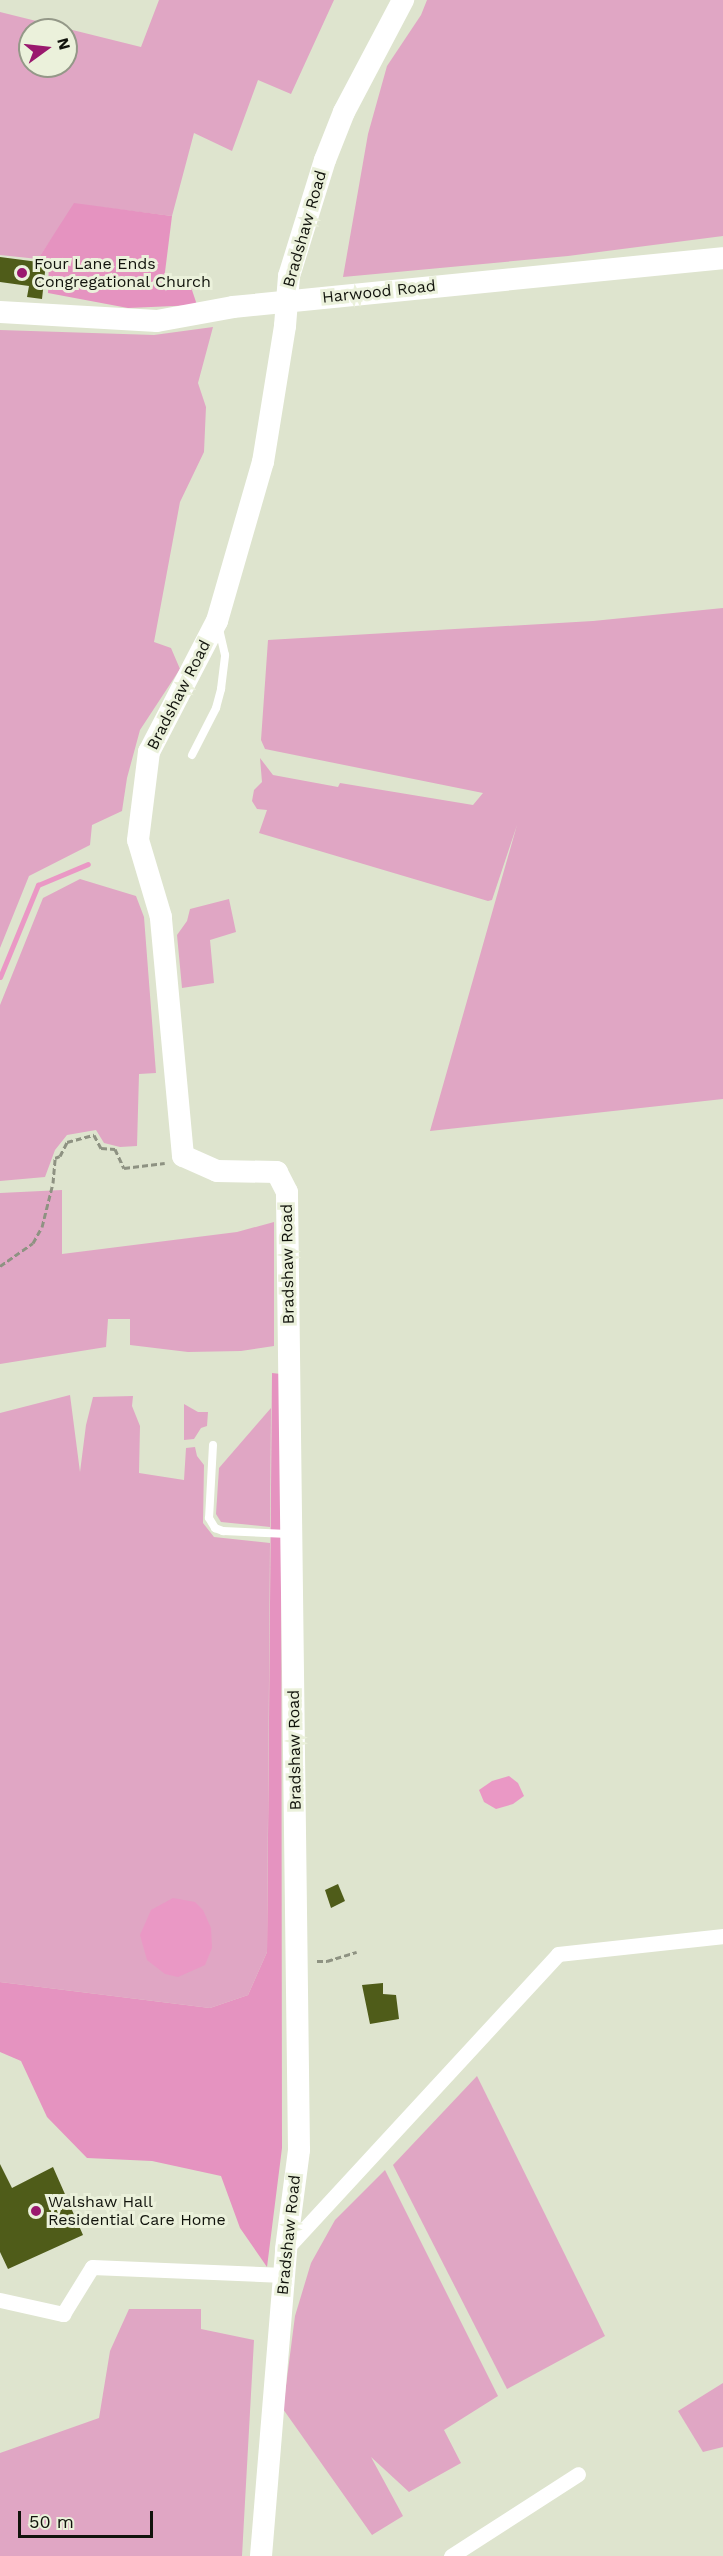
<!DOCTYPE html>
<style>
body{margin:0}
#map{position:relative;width:723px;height:2556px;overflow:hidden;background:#dee4ce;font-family:"Work Sans",sans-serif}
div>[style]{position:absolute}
.green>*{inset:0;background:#e0a6c4}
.forest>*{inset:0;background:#e593c0}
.water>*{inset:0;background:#ea98c5}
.stream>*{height:5px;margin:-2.5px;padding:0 2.5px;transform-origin:2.5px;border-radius:2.5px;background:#ea98c5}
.building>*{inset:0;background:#4f5c19}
.path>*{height:3px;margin-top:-1.5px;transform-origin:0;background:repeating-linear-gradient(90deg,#8e9282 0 6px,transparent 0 9px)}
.lane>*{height:8px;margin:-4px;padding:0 4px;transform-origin:4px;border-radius:4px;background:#fff}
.street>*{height:15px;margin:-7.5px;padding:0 7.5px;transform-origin:7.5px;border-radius:7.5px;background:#fff}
.secondary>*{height:22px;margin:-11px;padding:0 11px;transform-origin:11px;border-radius:11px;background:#fff}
.dots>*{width:16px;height:16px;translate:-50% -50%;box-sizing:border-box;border:3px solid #ebf1db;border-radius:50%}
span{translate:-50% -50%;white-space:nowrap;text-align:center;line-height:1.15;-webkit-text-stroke:6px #ebf1db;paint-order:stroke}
.street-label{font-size:16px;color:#11130c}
.poi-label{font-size:16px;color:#11130c}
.left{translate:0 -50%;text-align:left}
.north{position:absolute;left:18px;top:18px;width:60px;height:60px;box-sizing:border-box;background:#ebf1db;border:2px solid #949888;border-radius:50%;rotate:75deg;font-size:16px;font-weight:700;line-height:24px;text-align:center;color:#11130c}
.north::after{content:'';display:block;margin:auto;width:21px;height:27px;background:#9a196e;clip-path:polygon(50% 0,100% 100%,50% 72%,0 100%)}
.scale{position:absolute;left:18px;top:2511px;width:135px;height:27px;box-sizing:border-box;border:3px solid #11130c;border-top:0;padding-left:8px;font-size:18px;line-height:21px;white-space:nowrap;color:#11130c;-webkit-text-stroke:4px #ebf1db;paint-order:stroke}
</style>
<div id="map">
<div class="green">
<div style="clip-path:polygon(evenodd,159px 0,334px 0,291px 94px,258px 80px,232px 151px,194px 133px,172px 216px,75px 204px,38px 259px,0 255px,0 12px,141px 47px,159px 0,30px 30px,66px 30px,66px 66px,30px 66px,30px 30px)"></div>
<div style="clip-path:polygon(427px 0,723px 0,723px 236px,568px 256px,343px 277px,368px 134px,387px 66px,421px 15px)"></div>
<div style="clip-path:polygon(213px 327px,198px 383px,206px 407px,204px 452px,180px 502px,154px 642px,171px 648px,180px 669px,140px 730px,127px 778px,122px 811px,92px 825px,90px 845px,29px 876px,0 948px,0 330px,154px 335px)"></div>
<div style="clip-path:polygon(723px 608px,723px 1099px,430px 1131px,517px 825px,492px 900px,488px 901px,259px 833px,267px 810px,257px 809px,252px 801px,254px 790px,262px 782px,260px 758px,273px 775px,338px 787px,340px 783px,473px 805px,483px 793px,265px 749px,261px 740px,268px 640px,593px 621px)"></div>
<div style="clip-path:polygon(80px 879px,136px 896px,144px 917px,156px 1073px,139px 1074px,137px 1146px,120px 1147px,104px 1143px,96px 1130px,67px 1135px,55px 1150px,45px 1177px,0 1181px,0 1005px,43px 898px)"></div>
<div style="clip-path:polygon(229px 899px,236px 932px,210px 940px,214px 983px,182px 988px,177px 935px,187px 921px,190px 909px)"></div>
<div style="clip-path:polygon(62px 1190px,62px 1254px,237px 1232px,274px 1222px,274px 1346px,241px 1351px,188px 1352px,130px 1345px,130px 1319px,108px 1319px,106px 1347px,0 1364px,0 1193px)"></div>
<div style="clip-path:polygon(70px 1395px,80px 1472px,86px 1425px,93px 1397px,133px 1396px,132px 1406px,140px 1426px,139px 1473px,184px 1480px,186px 1448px,195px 1447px,197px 1456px,204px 1465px,203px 1523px,214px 1537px,270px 1543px,267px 1952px,248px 1995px,210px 2008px,0 1982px,0 1413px)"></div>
<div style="clip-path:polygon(184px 1404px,198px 1412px,208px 1412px,207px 1426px,201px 1428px,194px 1439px,184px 1440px)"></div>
<div style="clip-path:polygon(271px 1408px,270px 1527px,221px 1522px,216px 1514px,219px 1468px)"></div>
<div style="clip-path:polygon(477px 2076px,605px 2336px,507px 2389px,393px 2165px)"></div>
<div style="clip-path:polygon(385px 2170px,498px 2396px,444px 2430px,461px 2463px,409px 2492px,371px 2457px,403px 2516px,372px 2535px,283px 2409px,295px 2316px,311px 2263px,335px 2220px)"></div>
<div style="clip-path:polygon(129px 2309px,201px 2309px,201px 2329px,254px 2340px,242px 2556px,0 2556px,0 2453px,99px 2418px,110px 2351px)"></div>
<div style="clip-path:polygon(723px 2383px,723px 2447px,703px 2452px,678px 2411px)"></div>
</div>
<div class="forest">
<div style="clip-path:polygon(74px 203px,172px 216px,164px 280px,190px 284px,197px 305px,128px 308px,48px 293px,49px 260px,38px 259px)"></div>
<div style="clip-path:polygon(272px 1373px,281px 1374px,282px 2148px,267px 2267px,240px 2228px,221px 2176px,152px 2161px,87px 2158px,47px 2117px,21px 2061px,0 2052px,0 1982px,210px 2008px,248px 1995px,267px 1952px)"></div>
</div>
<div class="water">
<div style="clip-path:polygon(509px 1776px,518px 1783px,524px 1796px,513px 1804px,496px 1809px,484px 1802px,479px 1790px,492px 1781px)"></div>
<div style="clip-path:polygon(173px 1898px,195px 1902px,203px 1910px,211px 1928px,212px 1948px,205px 1965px,178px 1977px,165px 1974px,147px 1960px,140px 1935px,151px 1910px)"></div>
</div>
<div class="stream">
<div style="left:0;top:977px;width:100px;rotate:-67.6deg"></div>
<div style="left:38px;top:885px;width:54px;rotate:-22.8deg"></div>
</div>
<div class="building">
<div style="clip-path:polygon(0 257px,46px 263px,42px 299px,27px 297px,29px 286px,0 282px)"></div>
<div style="clip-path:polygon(338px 1884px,345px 1901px,331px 1908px,325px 1890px)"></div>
<div style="clip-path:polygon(383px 1983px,383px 1994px,396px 1995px,399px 2019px,370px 2024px,362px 1985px)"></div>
<div style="clip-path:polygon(0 2164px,12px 2188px,53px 2167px,83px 2235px,8px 2269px,0 2252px)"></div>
</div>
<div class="path">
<div style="left:0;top:1266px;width:40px;rotate:-34.9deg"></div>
<div style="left:33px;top:1243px;width:18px;rotate:-61deg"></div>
<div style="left:42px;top:1227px;width:45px;rotate:-76deg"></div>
<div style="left:53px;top:1183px;width:25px;rotate:-85deg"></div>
<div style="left:55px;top:1158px;width:5px;rotate:-22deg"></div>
<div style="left:60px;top:1156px;width:16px;rotate:-63deg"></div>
<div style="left:67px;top:1142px;width:28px;rotate:-15deg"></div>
<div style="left:94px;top:1135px;width:15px;rotate:62deg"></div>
<div style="left:101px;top:1148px;width:14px;rotate:4deg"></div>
<div style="left:115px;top:1149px;width:21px;rotate:65deg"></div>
<div style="left:124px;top:1168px;width:41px;rotate:-7deg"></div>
<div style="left:317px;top:1961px;width:10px"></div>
<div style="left:327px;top:1961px;width:31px;rotate:-17deg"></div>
</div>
<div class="lane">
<div style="left:192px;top:755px;width:53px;rotate:-62.9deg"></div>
<div style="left:216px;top:708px;width:20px;rotate:-75deg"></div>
<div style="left:221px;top:689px;width:34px;rotate:-83deg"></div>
<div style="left:225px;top:655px;width:28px;rotate:-103deg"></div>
<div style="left:213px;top:1445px;width:73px;rotate:93.1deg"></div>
<div style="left:209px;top:1518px;width:12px;rotate:59deg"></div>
<div style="left:215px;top:1528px;width:9px;rotate:21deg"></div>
<div style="left:223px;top:1531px;width:65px;rotate:2.6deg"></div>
</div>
<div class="street">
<div style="left:286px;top:2249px;width:401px;rotate:-47.3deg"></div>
<div style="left:558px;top:1954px;width:166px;rotate:-6.2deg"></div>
<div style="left:0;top:2300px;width:65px;rotate:12.5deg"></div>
<div style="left:63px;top:2314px;width:55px;rotate:-58.3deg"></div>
<div style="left:92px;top:2267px;width:192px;rotate:2.4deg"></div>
<div style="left:451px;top:2556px;width:151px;rotate:-32.8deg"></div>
</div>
<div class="secondary">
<div style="left:0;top:312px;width:157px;rotate:3.3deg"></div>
<div style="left:157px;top:321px;width:77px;rotate:-10.4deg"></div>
<div style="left:233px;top:307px;width:492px;rotate:-5.7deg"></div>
<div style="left:261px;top:2556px;width:308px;rotate:-85.3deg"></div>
<div style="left:286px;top:2249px;width:100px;rotate:-82.5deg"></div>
<div style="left:299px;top:2150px;width:958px;rotate:-90.72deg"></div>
<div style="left:287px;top:1192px;width:22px;rotate:-117deg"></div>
<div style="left:277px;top:1172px;width:60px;rotate:-179deg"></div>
<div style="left:217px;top:1171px;width:37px;rotate:-156deg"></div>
<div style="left:183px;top:1156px;width:240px;rotate:-95.3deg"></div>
<div style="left:161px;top:917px;width:80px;rotate:-106.6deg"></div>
<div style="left:138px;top:840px;width:89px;rotate:-82.9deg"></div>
<div style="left:149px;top:752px;width:148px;rotate:-62.6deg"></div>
<div style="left:217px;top:621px;width:166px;rotate:-73.9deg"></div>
<div style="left:263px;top:462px;width:138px;rotate:-80.8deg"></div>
<div style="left:285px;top:326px;width:50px;rotate:-85.4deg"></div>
<div style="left:289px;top:276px;width:121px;rotate:-72.8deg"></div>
<div style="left:325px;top:160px;width:52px;rotate:-68.4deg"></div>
<div style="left:344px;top:112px;width:127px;rotate:-62.2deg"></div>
</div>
<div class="dots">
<div style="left:22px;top:273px;background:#9a196e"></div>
<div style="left:36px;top:2211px;background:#9a196e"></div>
</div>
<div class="street-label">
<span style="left:305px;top:229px;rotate:-74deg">Bradshaw Road</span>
<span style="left:379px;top:292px;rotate:-6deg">Harwood Road</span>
<span style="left:179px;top:695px;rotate:-63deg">Bradshaw Road</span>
<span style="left:288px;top:1264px;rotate:-91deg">Bradshaw Road</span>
<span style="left:295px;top:1750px;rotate:-91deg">Bradshaw Road</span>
<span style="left:289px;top:2235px;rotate:-84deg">Bradshaw Road</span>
</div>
<div class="poi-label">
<span class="left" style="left:34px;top:273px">Four Lane Ends<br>Congregational Church</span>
<span class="left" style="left:48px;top:2211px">Walshaw Hall<br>Residential Care Home</span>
</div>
<div class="north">N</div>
<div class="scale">50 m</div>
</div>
